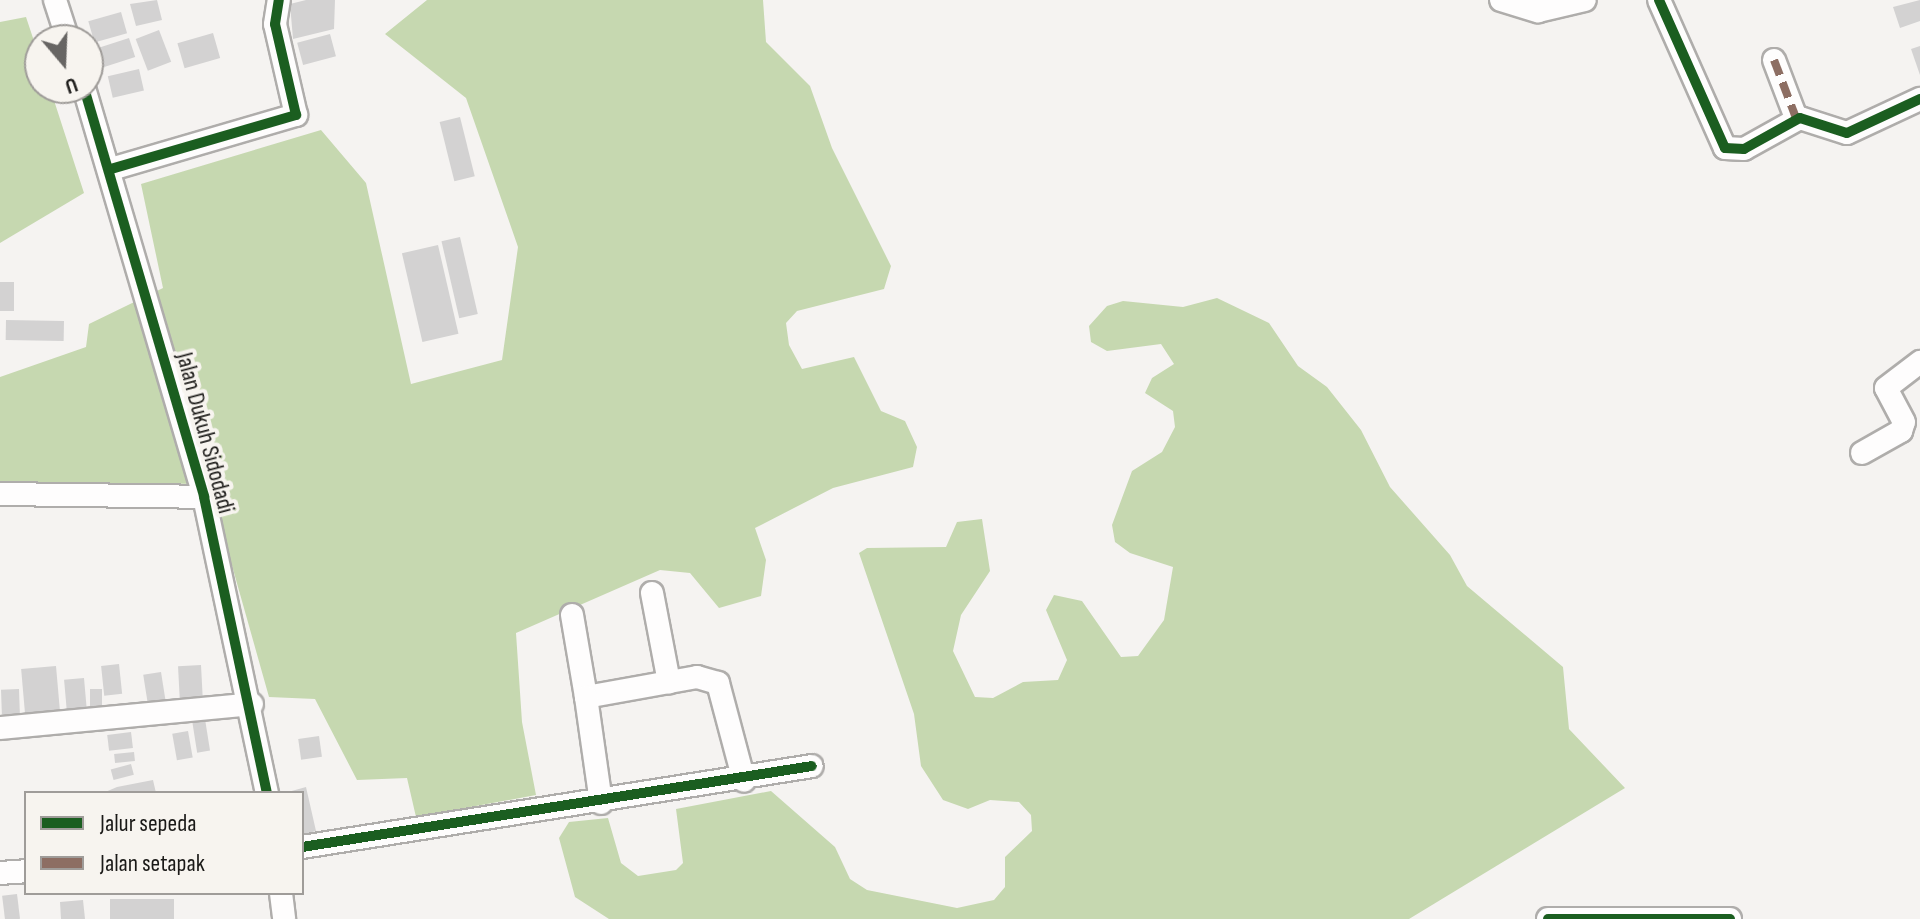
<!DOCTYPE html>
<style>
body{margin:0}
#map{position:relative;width:1920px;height:919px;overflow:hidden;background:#f5f3f1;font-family:"Sofia Sans Condensed",sans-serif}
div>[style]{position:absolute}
.forest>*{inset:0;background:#c6d8b0}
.building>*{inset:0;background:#d3d2d2;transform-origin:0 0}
.roads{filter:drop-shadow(2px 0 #afadab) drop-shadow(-2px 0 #afadab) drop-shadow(0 2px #afadab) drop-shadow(0 -2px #afadab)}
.minor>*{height:22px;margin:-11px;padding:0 11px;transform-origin:11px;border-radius:11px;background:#fefdfd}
.quiet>*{height:8px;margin-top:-4px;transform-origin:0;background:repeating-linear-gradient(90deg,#8d6e63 0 16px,transparent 0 24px)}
.cycleway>*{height:10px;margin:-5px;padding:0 5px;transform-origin:5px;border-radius:5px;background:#1b5e20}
span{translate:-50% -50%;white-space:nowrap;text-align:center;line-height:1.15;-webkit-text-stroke:8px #f7f4ef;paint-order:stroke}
.street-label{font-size:24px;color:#1a1917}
.legend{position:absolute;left:24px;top:791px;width:280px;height:104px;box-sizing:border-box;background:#f7f4ef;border:2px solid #9f9c99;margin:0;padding:10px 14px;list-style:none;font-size:24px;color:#1a1917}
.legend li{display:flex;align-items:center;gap:16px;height:40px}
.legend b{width:40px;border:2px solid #9f9c99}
.north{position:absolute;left:24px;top:24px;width:80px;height:80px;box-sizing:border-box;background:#f7f4ef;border:2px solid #9f9c99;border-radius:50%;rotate:161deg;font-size:22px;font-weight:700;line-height:32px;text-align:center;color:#1a1917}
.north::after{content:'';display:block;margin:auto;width:28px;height:36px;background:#676563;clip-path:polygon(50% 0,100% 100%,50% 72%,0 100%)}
</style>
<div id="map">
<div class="forest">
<div style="clip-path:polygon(427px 0,763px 0,766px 42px,810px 86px,832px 148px,891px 266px,884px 289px,797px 311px,786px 323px,789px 345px,802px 369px,854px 357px,881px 411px,905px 421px,917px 447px,913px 467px,833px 488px,755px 528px,766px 560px,761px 596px,719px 608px,690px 573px,660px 570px,516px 633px,522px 722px,536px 795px,416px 817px,407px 778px,357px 780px,315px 699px,269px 697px,209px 484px,0 482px,0 377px,86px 347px,89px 324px,163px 288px,141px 184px,321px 130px,366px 183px,411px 384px,502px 360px,518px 247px,466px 98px,385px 34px)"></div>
<div style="clip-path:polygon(26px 17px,40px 59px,40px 88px,50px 88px,84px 193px,0 243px,0 22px)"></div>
<div style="clip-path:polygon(1217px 298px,1269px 323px,1298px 366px,1327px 387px,1361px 430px,1390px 487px,1450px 555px,1467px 586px,1563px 667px,1569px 729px,1625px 788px,1409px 919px,609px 919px,575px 897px,559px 838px,569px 822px,608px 818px,621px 863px,638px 876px,676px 870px,683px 863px,676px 809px,771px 791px,835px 847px,850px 879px,867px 890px,957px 908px,994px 900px,1005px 887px,1005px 857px,1032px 831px,1031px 815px,1019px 802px,990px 800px,968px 809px,943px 800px,921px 766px,914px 714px,859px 553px,867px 548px,946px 547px,957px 522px,982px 519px,990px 571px,961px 615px,953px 651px,975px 697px,993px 698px,1023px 682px,1058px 680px,1067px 660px,1046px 610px,1054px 595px,1082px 601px,1121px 657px,1138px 656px,1164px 620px,1173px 567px,1130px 553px,1115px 542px,1112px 525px,1132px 471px,1162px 452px,1175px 427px,1173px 411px,1145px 393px,1152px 378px,1174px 364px,1161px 344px,1107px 351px,1091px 342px,1089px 326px,1107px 306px,1123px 301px,1183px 307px)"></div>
</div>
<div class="building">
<div style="clip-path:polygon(157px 0,162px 20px,136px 26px,130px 4px)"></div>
<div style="clip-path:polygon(306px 0,335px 0,334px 29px,293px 39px,290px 4px)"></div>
<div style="clip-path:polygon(1920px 0,1920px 21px,1900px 28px,1893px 7px)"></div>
<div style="left:121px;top:12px;width:22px;height:34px;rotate:74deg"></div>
<div style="left:159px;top:30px;width:34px;height:25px;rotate:69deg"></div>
<div style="left:213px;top:33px;width:26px;height:37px;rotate:74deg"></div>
<div style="left:330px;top:34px;width:23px;height:34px;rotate:75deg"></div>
<div style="left:129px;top:38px;width:20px;height:35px;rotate:72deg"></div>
<div style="clip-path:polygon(1920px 46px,1920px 75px,1911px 49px)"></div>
<div style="left:139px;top:69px;width:22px;height:32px;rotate:77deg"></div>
<div style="left:460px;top:117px;width:61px;height:21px;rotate:76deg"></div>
<div style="left:460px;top:237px;width:79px;height:19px;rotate:77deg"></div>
<div style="left:438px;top:245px;width:91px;height:37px;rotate:77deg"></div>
<div style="left:0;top:282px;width:14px;height:29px"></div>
<div style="left:6px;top:320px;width:58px;height:20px;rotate:1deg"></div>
<div style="left:119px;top:664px;width:30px;height:18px;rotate:84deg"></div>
<div style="left:201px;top:665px;width:35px;height:23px;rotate:87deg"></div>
<div style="left:56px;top:666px;width:53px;height:35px;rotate:85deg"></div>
<div style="left:161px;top:672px;width:32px;height:18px;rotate:81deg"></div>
<div style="left:84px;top:678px;width:36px;height:20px;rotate:85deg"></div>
<div style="left:19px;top:689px;width:25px;height:18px;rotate:88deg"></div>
<div style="left:90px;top:689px;width:12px;height:24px"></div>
<div style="left:205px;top:719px;width:32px;height:13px;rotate:81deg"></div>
<div style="left:188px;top:731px;width:27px;height:16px;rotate:80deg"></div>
<div style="left:131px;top:732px;width:16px;height:24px;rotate:83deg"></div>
<div style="left:319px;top:736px;width:21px;height:21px;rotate:82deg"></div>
<div style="left:134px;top:752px;width:9px;height:20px;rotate:84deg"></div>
<div style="left:131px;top:764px;width:11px;height:21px;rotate:75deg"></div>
<div style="clip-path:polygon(153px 780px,156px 793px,103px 793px,117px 787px)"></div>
<div style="clip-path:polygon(306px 787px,316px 831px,302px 835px,302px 793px,288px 792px)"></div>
<div style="left:17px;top:894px;width:25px;height:15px;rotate:83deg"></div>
<div style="left:110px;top:899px;width:64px;height:20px"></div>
<div style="clip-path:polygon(83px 900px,85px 919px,61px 919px,60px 902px)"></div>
</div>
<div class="roads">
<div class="minor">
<div style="left:55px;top:0;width:42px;rotate:72deg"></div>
<div style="left:1501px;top:0;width:39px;rotate:17deg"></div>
<div style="left:1538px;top:11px;width:48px;rotate:-13.2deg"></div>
<div style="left:1659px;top:0;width:162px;rotate:66deg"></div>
<div style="left:1725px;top:148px;width:19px;rotate:3deg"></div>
<div style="left:1744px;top:149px;width:64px;rotate:-29deg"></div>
<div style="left:1800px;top:118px;width:49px;rotate:17.7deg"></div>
<div style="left:1847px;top:133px;width:81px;rotate:-25deg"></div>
<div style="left:1774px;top:60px;width:62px;rotate:69.2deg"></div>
<div style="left:84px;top:88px;width:426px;rotate:73.6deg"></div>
<div style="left:204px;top:497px;width:303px;rotate:78deg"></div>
<div style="left:111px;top:169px;width:193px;rotate:-16.3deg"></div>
<div style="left:296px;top:115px;width:93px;rotate:-103deg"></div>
<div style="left:275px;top:24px;width:24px;rotate:-81deg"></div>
<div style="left:1862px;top:453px;width:45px;rotate:-29.4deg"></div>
<div style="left:1901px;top:431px;width:9px;rotate:-72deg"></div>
<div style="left:1904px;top:422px;width:38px;rotate:-118deg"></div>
<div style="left:1886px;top:388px;width:43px;rotate:-37.4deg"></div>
<div style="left:0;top:494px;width:204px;rotate:0.8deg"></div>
<div style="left:652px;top:593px;width:91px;rotate:79.2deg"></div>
<div style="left:572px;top:615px;width:83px;rotate:80.3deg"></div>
<div style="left:586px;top:697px;width:113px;rotate:-10.2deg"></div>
<div style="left:697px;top:677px;width:22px;rotate:16deg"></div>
<div style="left:718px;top:683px;width:101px;rotate:75.1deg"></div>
<div style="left:586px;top:697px;width:107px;rotate:81.9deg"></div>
<div style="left:0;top:728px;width:253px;rotate:-5.4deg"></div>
<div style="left:302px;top:847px;width:516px;rotate:-9.02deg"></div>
<div style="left:0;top:873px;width:26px;rotate:-4deg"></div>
<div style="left:281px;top:893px;width:26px;rotate:83deg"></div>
<div style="left:1548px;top:919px;width:182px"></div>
</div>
</div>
<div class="quiet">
<div style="left:1774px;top:60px;width:62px;rotate:69.2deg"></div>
</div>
<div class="cycleway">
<div style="left:1659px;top:0;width:162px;rotate:66deg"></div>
<div style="left:1725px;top:148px;width:19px;rotate:3deg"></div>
<div style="left:1744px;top:149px;width:64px;rotate:-29deg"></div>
<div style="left:1800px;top:118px;width:49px;rotate:17.7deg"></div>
<div style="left:1847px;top:133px;width:81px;rotate:-25deg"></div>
<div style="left:84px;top:88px;width:426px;rotate:73.6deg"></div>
<div style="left:204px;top:497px;width:303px;rotate:78deg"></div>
<div style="left:111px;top:169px;width:193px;rotate:-16.3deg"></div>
<div style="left:296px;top:115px;width:93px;rotate:-103deg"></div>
<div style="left:275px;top:24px;width:24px;rotate:-81deg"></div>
<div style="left:302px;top:847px;width:516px;rotate:-9.02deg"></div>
<div style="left:1548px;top:919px;width:182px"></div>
</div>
<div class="street-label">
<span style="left:205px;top:433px;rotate:75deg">Jalan Dukuh Sidodadi</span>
</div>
<ul class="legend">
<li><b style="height:10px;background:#1b5e20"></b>Jalur sepeda</li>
<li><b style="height:10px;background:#8d6e63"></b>Jalan setapak</li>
</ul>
<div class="north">U</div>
</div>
